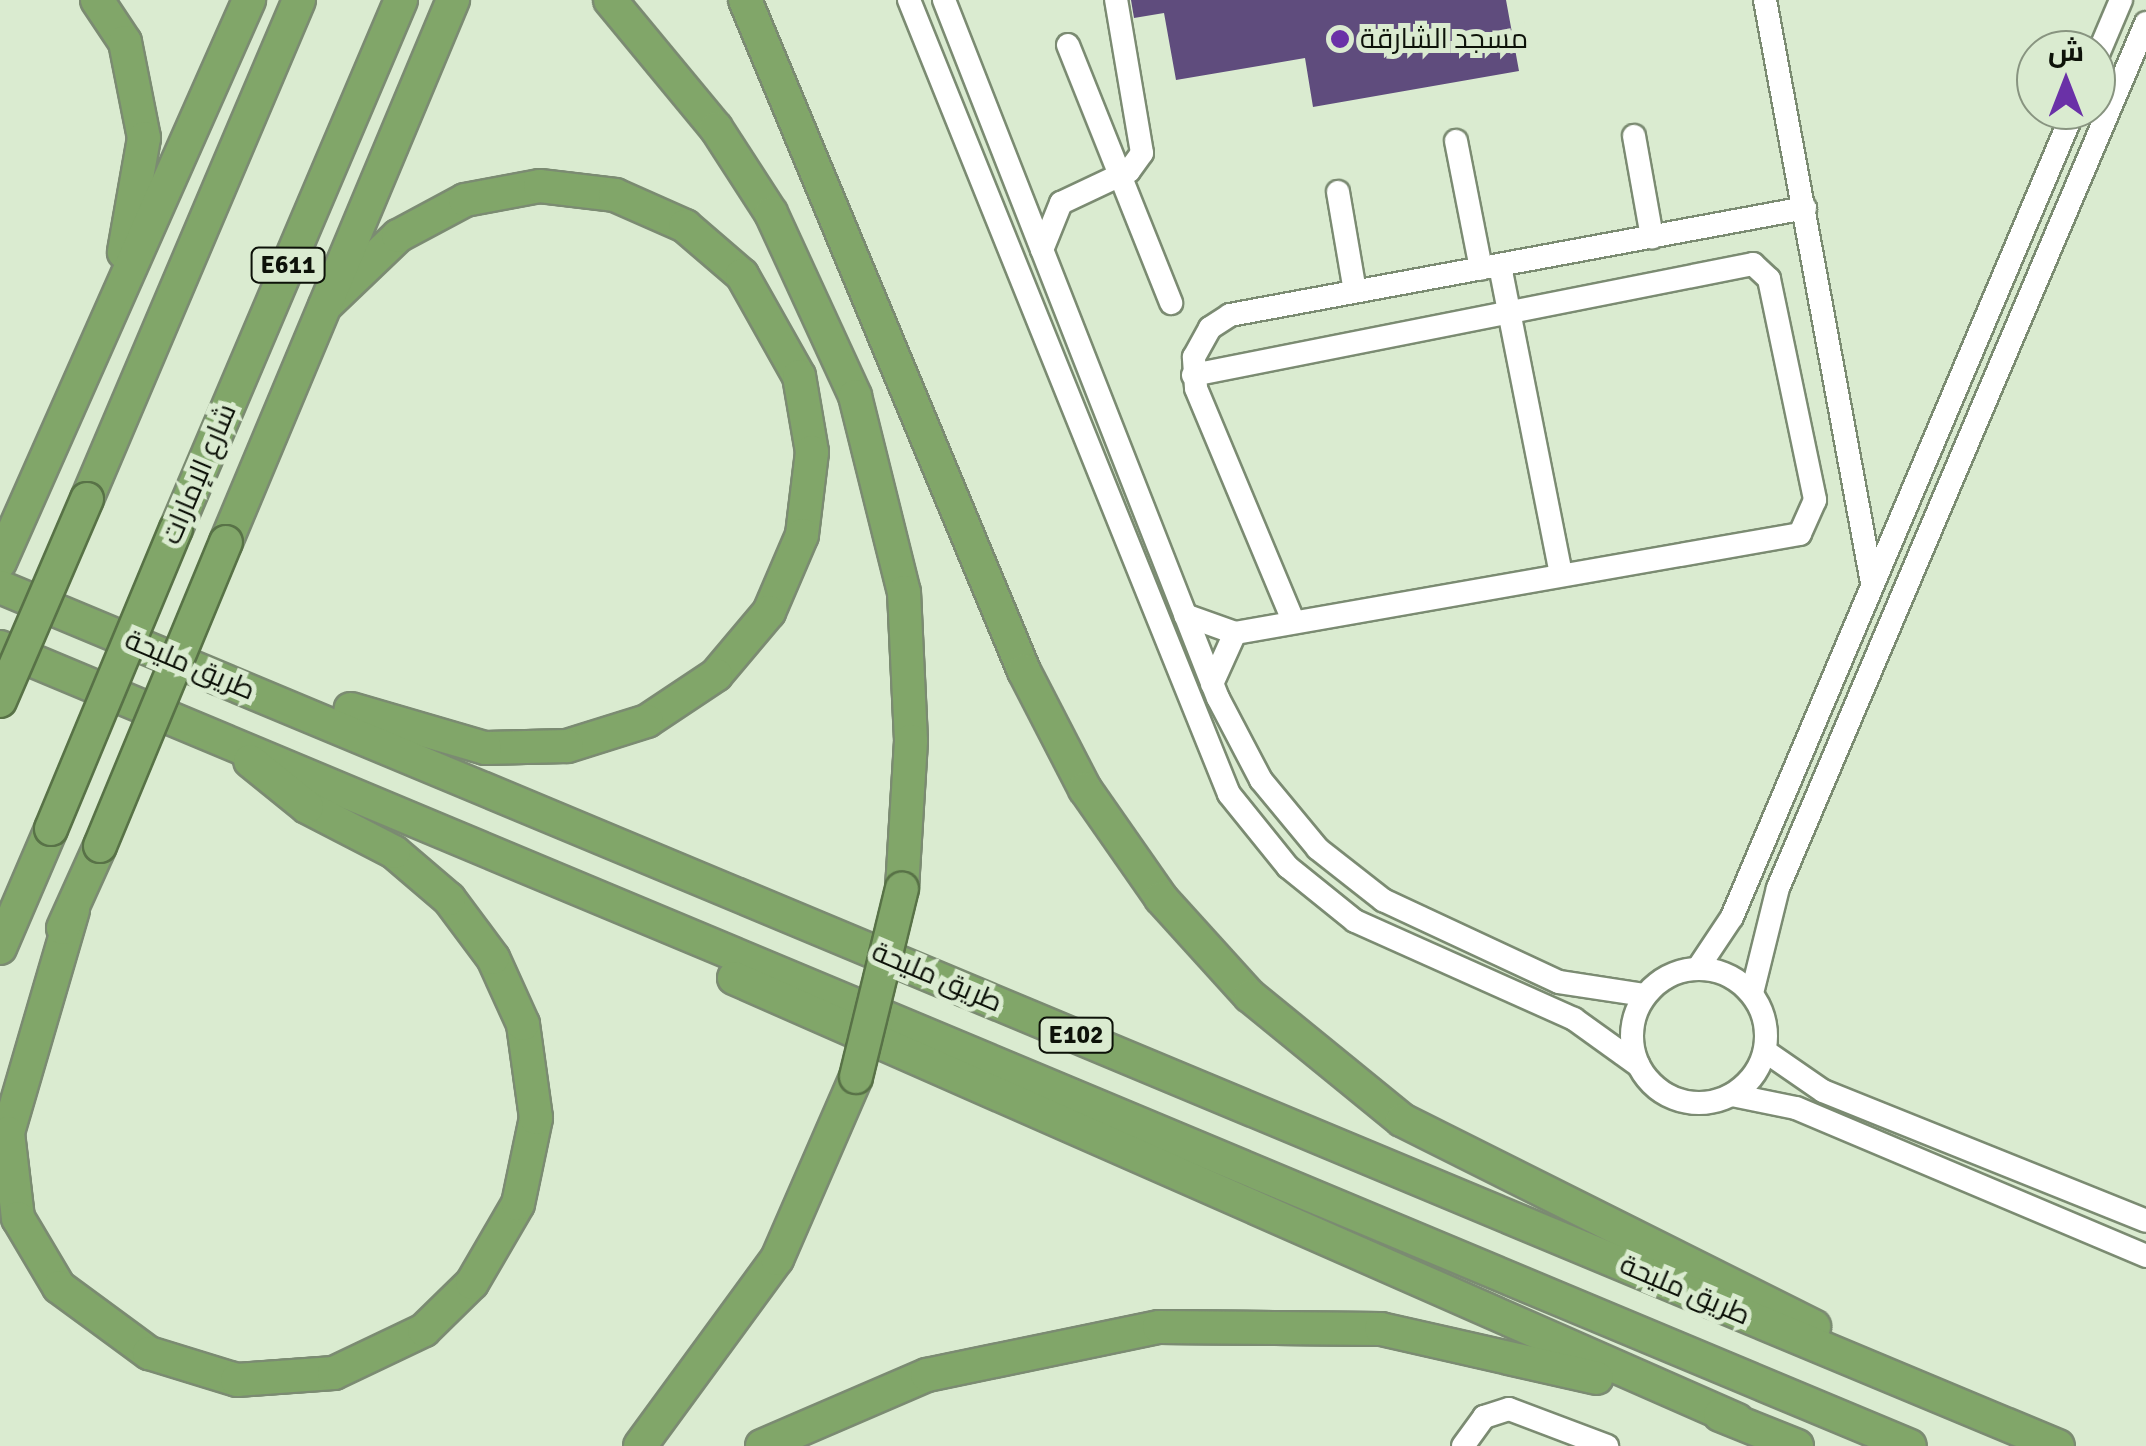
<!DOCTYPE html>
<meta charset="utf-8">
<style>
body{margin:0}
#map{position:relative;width:2146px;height:1446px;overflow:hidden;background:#daebd0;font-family:Signika,Cairo,sans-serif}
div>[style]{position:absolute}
.building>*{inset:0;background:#5f4c7d}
.roads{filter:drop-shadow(2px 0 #7b8b72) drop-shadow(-2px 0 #7b8b72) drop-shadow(0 2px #7b8b72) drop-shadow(0 -2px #7b8b72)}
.minor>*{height:22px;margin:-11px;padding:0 11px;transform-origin:11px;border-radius:11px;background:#fff}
.minor>.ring{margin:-11px;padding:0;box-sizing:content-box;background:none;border:22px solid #fff;border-radius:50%}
.highway>*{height:32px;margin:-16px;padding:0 16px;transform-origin:16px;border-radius:16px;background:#81a669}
.bridges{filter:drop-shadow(2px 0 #587247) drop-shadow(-2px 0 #587247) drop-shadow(0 2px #587247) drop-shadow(0 -2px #587247)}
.highway-bridge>*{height:32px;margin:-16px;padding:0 16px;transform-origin:16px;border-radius:16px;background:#81a669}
.dots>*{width:28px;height:28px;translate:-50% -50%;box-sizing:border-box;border:5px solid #daebd0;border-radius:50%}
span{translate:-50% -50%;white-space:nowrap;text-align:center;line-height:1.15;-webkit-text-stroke:10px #daebd0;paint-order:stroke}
.shield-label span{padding:2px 8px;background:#daebd0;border:2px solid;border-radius:8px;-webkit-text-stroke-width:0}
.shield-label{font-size:25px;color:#0d1209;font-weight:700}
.poi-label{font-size:28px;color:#0d1209}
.left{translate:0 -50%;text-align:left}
.street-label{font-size:28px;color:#0d1209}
.north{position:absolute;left:2016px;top:30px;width:100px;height:100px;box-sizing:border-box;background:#daebd0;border:2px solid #889480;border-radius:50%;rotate:0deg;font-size:28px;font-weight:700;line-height:40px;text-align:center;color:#0d1209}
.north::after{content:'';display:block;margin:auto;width:35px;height:45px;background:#6a31a7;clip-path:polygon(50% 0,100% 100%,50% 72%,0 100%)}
</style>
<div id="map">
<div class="building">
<div style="clip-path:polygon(1131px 0,1506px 0,1519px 71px,1313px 107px,1305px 58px,1176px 80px,1164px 13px,1134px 18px)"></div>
</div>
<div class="roads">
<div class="minor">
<div style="left:909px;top:0;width:856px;rotate:68.05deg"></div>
<div style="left:1229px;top:794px;width:94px;rotate:51.1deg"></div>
<div style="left:1288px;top:867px;width:86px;rotate:38.9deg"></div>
<div style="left:1355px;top:921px;width:240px;rotate:24.1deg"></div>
<div style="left:1574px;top:1019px;width:79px;rotate:35.7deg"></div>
<div style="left:944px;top:0;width:750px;rotate:68.57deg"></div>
<div style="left:1218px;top:698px;width:93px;rotate:62.3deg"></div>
<div style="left:1261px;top:780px;width:89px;rotate:50.4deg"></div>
<div style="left:1318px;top:849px;width:83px;rotate:38.1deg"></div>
<div style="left:1383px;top:900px;width:194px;rotate:25deg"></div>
<div style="left:1559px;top:982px;width:87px;rotate:8.6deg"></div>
<div style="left:1765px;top:0;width:593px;rotate:79.6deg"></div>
<div style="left:1068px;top:45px;width:278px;rotate:68.2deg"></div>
<div style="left:2096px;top:59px;width:64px;rotate:-67deg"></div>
<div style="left:1634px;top:136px;width:103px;rotate:79.9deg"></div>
<div style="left:1456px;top:141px;width:130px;rotate:78.9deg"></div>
<div style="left:1338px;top:192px;width:100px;rotate:80.3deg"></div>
<div style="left:1042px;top:250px;width:51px;rotate:-68deg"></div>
<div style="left:1061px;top:203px;width:75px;rotate:-25.2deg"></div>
<div style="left:1129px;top:171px;width:22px;rotate:-54deg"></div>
<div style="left:1142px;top:153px;width:155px;rotate:-99.6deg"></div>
<div style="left:1500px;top:266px;width:313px;rotate:78.8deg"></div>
<div style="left:1193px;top:375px;width:571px;rotate:-11.21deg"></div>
<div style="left:1753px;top:264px;width:22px;rotate:43deg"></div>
<div style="left:1769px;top:279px;width:226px;rotate:78.2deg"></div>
<div style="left:1815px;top:500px;width:37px;rotate:114deg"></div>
<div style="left:1800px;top:534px;width:574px;rotate:170.06deg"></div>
<div style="left:1185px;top:615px;width:53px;rotate:19.8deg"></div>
<div style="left:1235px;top:633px;width:56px;rotate:114.3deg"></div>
<div style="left:1292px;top:618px;width:249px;rotate:-112.7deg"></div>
<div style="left:1196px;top:388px;width:31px;rotate:-94deg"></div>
<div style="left:1194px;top:357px;width:33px;rotate:-61deg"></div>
<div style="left:1210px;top:328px;width:24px;rotate:-33deg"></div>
<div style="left:1230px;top:315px;width:585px;rotate:-10.54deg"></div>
<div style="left:1698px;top:968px;width:61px;rotate:-56.3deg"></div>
<div style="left:1732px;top:917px;width:876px;rotate:-67.03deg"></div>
<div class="ring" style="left:1632px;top:969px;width:112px;height:112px"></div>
<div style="left:1752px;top:993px;width:108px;rotate:-76.1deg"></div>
<div style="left:1778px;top:888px;width:940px;rotate:-66.95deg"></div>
<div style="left:1765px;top:1051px;width:70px;rotate:34.6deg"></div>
<div style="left:1823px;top:1091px;width:348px;rotate:21.9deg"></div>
<div style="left:1732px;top:1095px;width:65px;rotate:11.5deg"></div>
<div style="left:1796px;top:1108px;width:380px;rotate:22.9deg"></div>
<div style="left:1463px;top:1446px;width:36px;rotate:-54deg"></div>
<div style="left:1484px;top:1417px;width:26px;rotate:-18deg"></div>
<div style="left:1509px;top:1409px;width:105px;rotate:20.7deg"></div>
</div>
<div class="highway">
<div style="left:97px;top:0;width:50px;rotate:56.3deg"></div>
<div style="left:125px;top:42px;width:98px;rotate:78.8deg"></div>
<div style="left:144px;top:138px;width:116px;rotate:100deg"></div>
<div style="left:610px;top:0;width:166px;rotate:50.4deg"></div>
<div style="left:716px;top:128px;width:101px;rotate:57.1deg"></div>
<div style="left:771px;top:213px;width:201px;rotate:65.3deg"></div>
<div style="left:855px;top:396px;width:202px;rotate:76deg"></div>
<div style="left:904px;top:592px;width:149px;rotate:87.3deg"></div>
<div style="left:911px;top:741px;width:148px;rotate:93.5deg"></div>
<div style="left:745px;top:0;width:727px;rotate:67.42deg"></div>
<div style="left:1024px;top:671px;width:133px;rotate:62.7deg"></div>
<div style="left:1085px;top:789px;width:133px;rotate:55.1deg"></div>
<div style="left:1161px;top:898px;width:132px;rotate:47.8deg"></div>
<div style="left:1250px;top:996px;width:196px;rotate:39.2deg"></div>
<div style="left:1402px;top:1120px;width:461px;rotate:26.6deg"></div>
<div style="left:325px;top:306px;width:101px;rotate:-43.8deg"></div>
<div style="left:398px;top:236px;width:76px;rotate:-28.2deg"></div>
<div style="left:465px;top:200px;width:76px;rotate:-10.6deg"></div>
<div style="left:540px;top:186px;width:76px;rotate:6.8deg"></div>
<div style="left:615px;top:195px;width:77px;rotate:23.9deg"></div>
<div style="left:685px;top:226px;width:75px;rotate:40.7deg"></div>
<div style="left:742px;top:275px;width:116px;rotate:60.6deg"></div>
<div style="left:799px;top:376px;width:77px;rotate:80.3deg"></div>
<div style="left:812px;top:452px;width:84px;rotate:96.9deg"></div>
<div style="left:802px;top:535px;width:84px;rotate:113.2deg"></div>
<div style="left:769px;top:612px;width:82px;rotate:130.1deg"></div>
<div style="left:716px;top:675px;width:83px;rotate:146.3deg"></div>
<div style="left:647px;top:721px;width:84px;rotate:162.6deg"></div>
<div style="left:567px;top:746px;width:82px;rotate:178.6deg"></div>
<div style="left:485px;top:748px;width:140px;rotate:-163.8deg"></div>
<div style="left:87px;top:499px;width:542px;rotate:-66.98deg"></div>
<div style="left:176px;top:529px;width:575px;rotate:-66.96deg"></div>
<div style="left:226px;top:542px;width:588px;rotate:-67.28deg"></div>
<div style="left:0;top:562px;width:615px;rotate:-66.1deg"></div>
<div style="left:0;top:587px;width:2230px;rotate:22.66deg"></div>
<div style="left:0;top:647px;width:2070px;rotate:22.7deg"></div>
<div style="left:73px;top:910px;width:232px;rotate:106.3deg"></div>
<div style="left:8px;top:1133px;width:86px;rotate:83.3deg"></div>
<div style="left:18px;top:1218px;width:80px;rotate:59.3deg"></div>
<div style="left:59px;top:1287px;width:112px;rotate:36.3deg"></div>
<div style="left:149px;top:1353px;width:92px;rotate:17.1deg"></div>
<div style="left:237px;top:1380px;width:97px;rotate:-4.1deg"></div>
<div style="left:334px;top:1373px;width:100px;rotate:-25.5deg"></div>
<div style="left:424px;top:1330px;width:67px;rotate:-44.4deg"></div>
<div style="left:472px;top:1283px;width:91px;rotate:-59.8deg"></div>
<div style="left:518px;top:1204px;width:88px;rotate:-78.2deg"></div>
<div style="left:536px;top:1118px;width:95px;rotate:-97.9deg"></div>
<div style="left:523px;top:1024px;width:72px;rotate:-114.4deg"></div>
<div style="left:493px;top:958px;width:74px;rotate:-126.7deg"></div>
<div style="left:449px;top:899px;width:72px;rotate:-139.5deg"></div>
<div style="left:394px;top:852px;width:98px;rotate:-152.7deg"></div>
<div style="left:307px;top:807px;width:73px;rotate:-141.1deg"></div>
<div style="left:63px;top:928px;width:90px;rotate:-65.7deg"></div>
<div style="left:0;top:948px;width:129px;rotate:-66.8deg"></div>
<div style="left:734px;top:978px;width:1096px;rotate:23.78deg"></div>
<div style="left:1720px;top:1415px;width:83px;rotate:21.9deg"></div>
<div style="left:640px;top:1446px;width:232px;rotate:-53.8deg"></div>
<div style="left:777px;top:1259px;width:198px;rotate:-66.5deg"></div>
<div style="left:762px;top:1446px;width:180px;rotate:-23.3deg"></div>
<div style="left:927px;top:1375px;width:237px;rotate:-11.7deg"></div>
<div style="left:1159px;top:1327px;width:222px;rotate:0.5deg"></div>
<div style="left:1381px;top:1329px;width:221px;rotate:12.8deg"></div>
</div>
</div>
<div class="bridges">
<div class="highway-bridge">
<div style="left:0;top:701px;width:220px;rotate:-66.7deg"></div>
<div style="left:51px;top:829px;width:325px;rotate:-67.4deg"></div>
<div style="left:100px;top:846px;width:329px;rotate:-67.5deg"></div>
<div style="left:856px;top:1077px;width:194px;rotate:-76.3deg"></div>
</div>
</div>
<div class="dots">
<div style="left:1340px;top:39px;background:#6a31a7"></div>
</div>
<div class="shield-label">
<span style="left:288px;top:265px">E611</span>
<span style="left:1076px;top:1035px">E102</span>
</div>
<div class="poi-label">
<span class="left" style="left:1360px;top:39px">مسجد الشارقة</span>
</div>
<div class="street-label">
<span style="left:199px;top:474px;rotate:-67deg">شارع الإمارات</span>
<span style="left:190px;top:665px;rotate:23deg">طريق مليحة</span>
<span style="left:937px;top:977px;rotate:23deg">طريق مليحة</span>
<span style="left:1685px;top:1290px;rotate:23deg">طريق مليحة</span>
</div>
<div class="north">ش</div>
</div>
